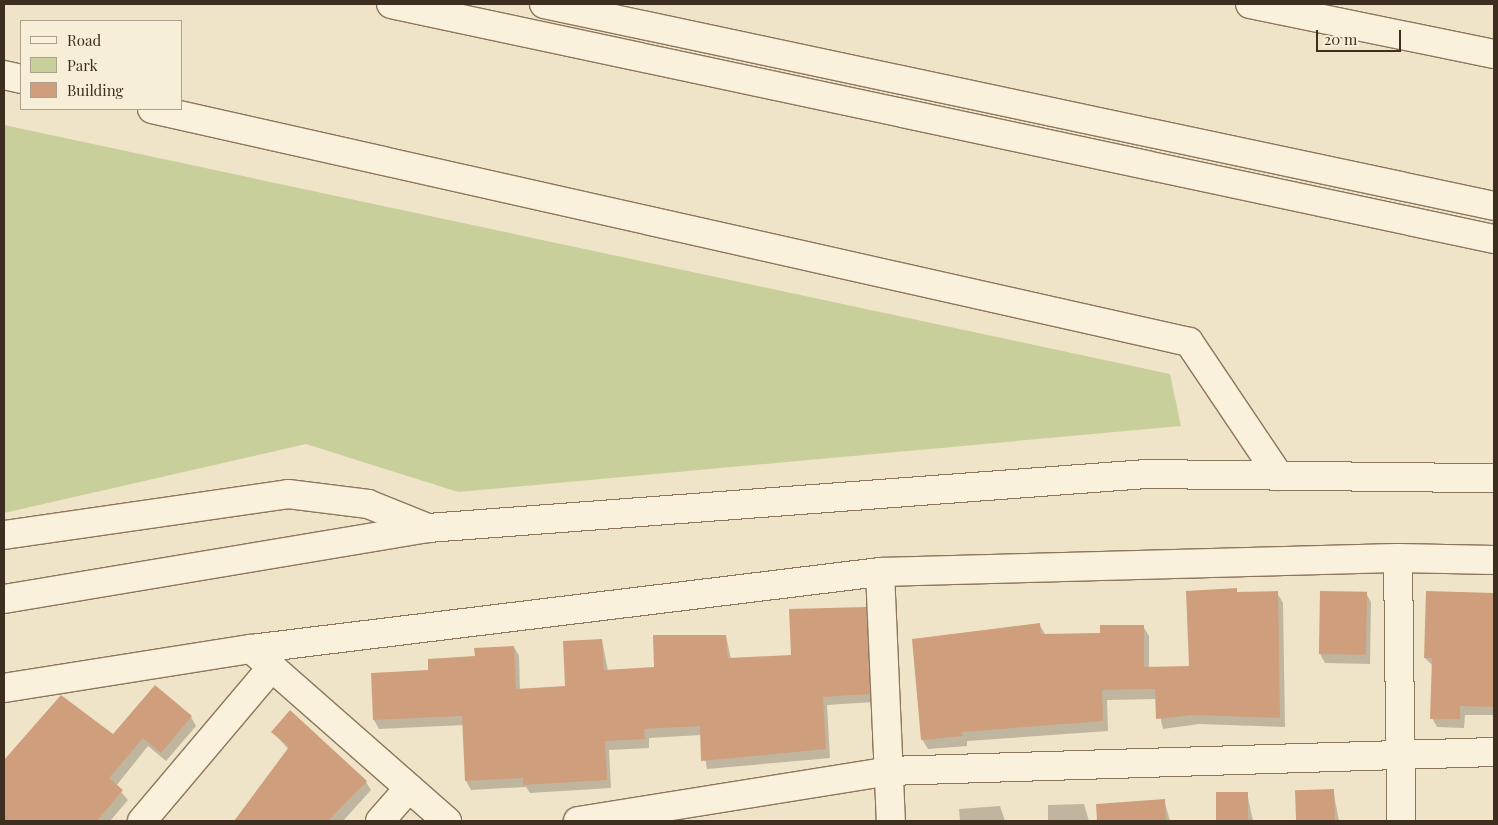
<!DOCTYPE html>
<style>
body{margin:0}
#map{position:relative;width:1498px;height:825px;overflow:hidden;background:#f0e4c8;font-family:"Playfair Display",serif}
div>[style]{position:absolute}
.green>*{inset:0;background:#c9cf9b}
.shadow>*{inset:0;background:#0003}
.building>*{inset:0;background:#cf9f7d;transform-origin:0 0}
.roads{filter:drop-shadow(1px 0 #8d765c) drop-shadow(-1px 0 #8d765c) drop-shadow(0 1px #8d765c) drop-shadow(0 -1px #8d765c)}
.street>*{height:28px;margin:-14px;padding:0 14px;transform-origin:14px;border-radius:14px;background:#faf1dc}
.secondary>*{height:28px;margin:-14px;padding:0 14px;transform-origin:14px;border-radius:14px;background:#faf1dc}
span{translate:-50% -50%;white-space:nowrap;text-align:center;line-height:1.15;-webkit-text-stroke:4.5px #f7eed8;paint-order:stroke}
.frame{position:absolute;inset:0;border:5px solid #3d2e20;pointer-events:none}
.legend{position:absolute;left:20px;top:20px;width:162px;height:90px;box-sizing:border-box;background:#f7eed8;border:1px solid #ada18e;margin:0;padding:6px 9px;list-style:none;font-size:15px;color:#3d2e20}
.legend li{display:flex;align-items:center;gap:10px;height:25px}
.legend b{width:25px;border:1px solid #ada18e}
.scale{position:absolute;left:1316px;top:30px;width:85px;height:22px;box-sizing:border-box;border:2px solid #3d2e20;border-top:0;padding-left:6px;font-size:15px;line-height:18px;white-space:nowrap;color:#3d2e20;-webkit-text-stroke:4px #f7eed8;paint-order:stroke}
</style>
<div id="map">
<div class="green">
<div style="clip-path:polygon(4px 125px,1170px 374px,1181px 426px,458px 492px,306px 444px,4px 513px)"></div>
</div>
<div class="shadow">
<div style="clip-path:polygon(1277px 593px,1283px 603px,1285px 727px,1199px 724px,1163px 729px,1156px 699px,1107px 700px,1108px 731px,967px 741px,967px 746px,928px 749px,922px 739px,1039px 624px,1045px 634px,1101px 634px,1143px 626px,1149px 636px,1149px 669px,1190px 667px)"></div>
<div style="clip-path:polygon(1366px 593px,1371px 602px,1370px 664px,1325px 663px,1320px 654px)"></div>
<div style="clip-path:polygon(1464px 599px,1494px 600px,1494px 715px,1465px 715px,1464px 728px,1437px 727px,1432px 718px,1433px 666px,1425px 658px)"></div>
<div style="clip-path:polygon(865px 608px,870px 617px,874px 702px,827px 705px,830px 758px,707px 769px,701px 735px,649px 738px,649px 748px,609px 750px,611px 788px,530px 793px,526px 787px,471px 790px,466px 781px,464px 725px,379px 729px,374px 720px,372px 674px,430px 671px,514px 647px,519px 656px,520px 690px,567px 687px,602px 640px,608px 671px,655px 668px,726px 636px,731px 659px,793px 656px)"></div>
<div style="clip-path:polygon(61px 696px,113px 736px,191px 717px,196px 726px,166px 761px,148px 746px,116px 786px,128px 800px,110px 821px,4px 821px,4px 761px)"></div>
<div style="clip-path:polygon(273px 732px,366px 782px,371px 790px,343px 821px,236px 821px,289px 750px)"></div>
<div style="clip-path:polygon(1333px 790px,1339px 821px,1297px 821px,1296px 792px)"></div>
<div style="clip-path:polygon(1247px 793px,1253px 821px,1217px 821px,1217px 794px)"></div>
<div style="clip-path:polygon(1164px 800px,1170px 821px,1132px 821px,1131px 803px)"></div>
<div style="clip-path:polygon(1084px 804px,1089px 821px,1048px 821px,1048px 805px)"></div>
<div style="clip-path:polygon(1000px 806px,1005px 821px,960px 821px,959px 809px)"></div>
</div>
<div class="building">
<div style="clip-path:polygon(1237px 588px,1237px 592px,1278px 591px,1280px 718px,1193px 715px,1156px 719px,1155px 689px,1102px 690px,1103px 721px,962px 732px,963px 736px,921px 740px,912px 639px,1040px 623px,1041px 634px,1100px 633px,1100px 625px,1144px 625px,1144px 667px,1189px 666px,1186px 591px)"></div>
<div style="left:1320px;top:591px;width:47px;height:63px;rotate:1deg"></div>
<div style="clip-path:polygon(1426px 591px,1494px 593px,1494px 707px,1460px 706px,1460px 719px,1430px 719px,1432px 658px,1424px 658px)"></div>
<div style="clip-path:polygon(866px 607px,870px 694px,823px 697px,826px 749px,701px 761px,700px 726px,644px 729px,645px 739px,605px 741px,607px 780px,523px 785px,523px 778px,465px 781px,462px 716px,373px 720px,371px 673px,428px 670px,428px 659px,475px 656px,474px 648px,514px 646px,516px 689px,565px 686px,563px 641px,602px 639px,604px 670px,654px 667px,653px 635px,726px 635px,728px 658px,791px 655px,789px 609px)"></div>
<div style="clip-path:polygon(155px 685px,192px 716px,161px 753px,143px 738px,109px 778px,123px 790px,97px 821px,4px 821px,4px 760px,61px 695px,113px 734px)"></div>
<div style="clip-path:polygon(290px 710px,367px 781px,328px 821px,234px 821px,289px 747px,271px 732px)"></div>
<div style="left:1334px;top:789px;width:32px;height:39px;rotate:88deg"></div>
<div style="left:1248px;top:792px;width:29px;height:32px;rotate:90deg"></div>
<div style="clip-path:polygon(1165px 799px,1166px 821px,1097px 821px,1096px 804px)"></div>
</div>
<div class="roads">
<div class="street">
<div style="left:4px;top:75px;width:17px;rotate:13deg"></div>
<div style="left:152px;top:109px;width:1063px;rotate:12.66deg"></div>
<div style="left:1189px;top:342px;width:161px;rotate:56.1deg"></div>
<div style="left:1398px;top:558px;width:263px;rotate:89.3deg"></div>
<div style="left:880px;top:572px;width:249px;rotate:87.5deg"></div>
<div style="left:251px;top:649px;width:261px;rotate:41.3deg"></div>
<div style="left:4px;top:688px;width:250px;rotate:-9deg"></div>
<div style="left:251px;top:649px;width:634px;rotate:-6.98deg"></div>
<div style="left:880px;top:572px;width:518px;rotate:-1.55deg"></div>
<div style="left:1398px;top:558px;width:96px;rotate:1.2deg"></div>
<div style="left:142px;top:821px;width:202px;rotate:-49.8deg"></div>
<div style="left:380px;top:821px;width:44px;rotate:-48.7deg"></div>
<div style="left:578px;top:821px;width:315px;rotate:-9.1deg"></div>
<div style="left:889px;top:771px;width:605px;rotate:-1.8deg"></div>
</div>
<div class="secondary">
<div style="left:391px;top:4px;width:1128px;rotate:12.03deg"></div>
<div style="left:544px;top:4px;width:971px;rotate:12deg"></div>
<div style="left:1250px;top:4px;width:249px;rotate:11.6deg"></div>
<div style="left:4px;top:535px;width:287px;rotate:-8.2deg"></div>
<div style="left:288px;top:494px;width:81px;rotate:7.1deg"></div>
<div style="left:368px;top:504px;width:65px;rotate:21.8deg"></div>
<div style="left:4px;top:599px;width:430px;rotate:-9.5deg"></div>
<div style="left:428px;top:528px;width:720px;rotate:-4.3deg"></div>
<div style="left:1146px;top:474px;width:348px;rotate:0.7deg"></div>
</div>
</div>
<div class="frame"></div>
<ul class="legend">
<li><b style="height:6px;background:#faf1dc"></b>Road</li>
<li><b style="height:14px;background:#c9cf9b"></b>Park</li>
<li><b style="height:14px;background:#cf9f7d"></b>Building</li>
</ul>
<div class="scale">20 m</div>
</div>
